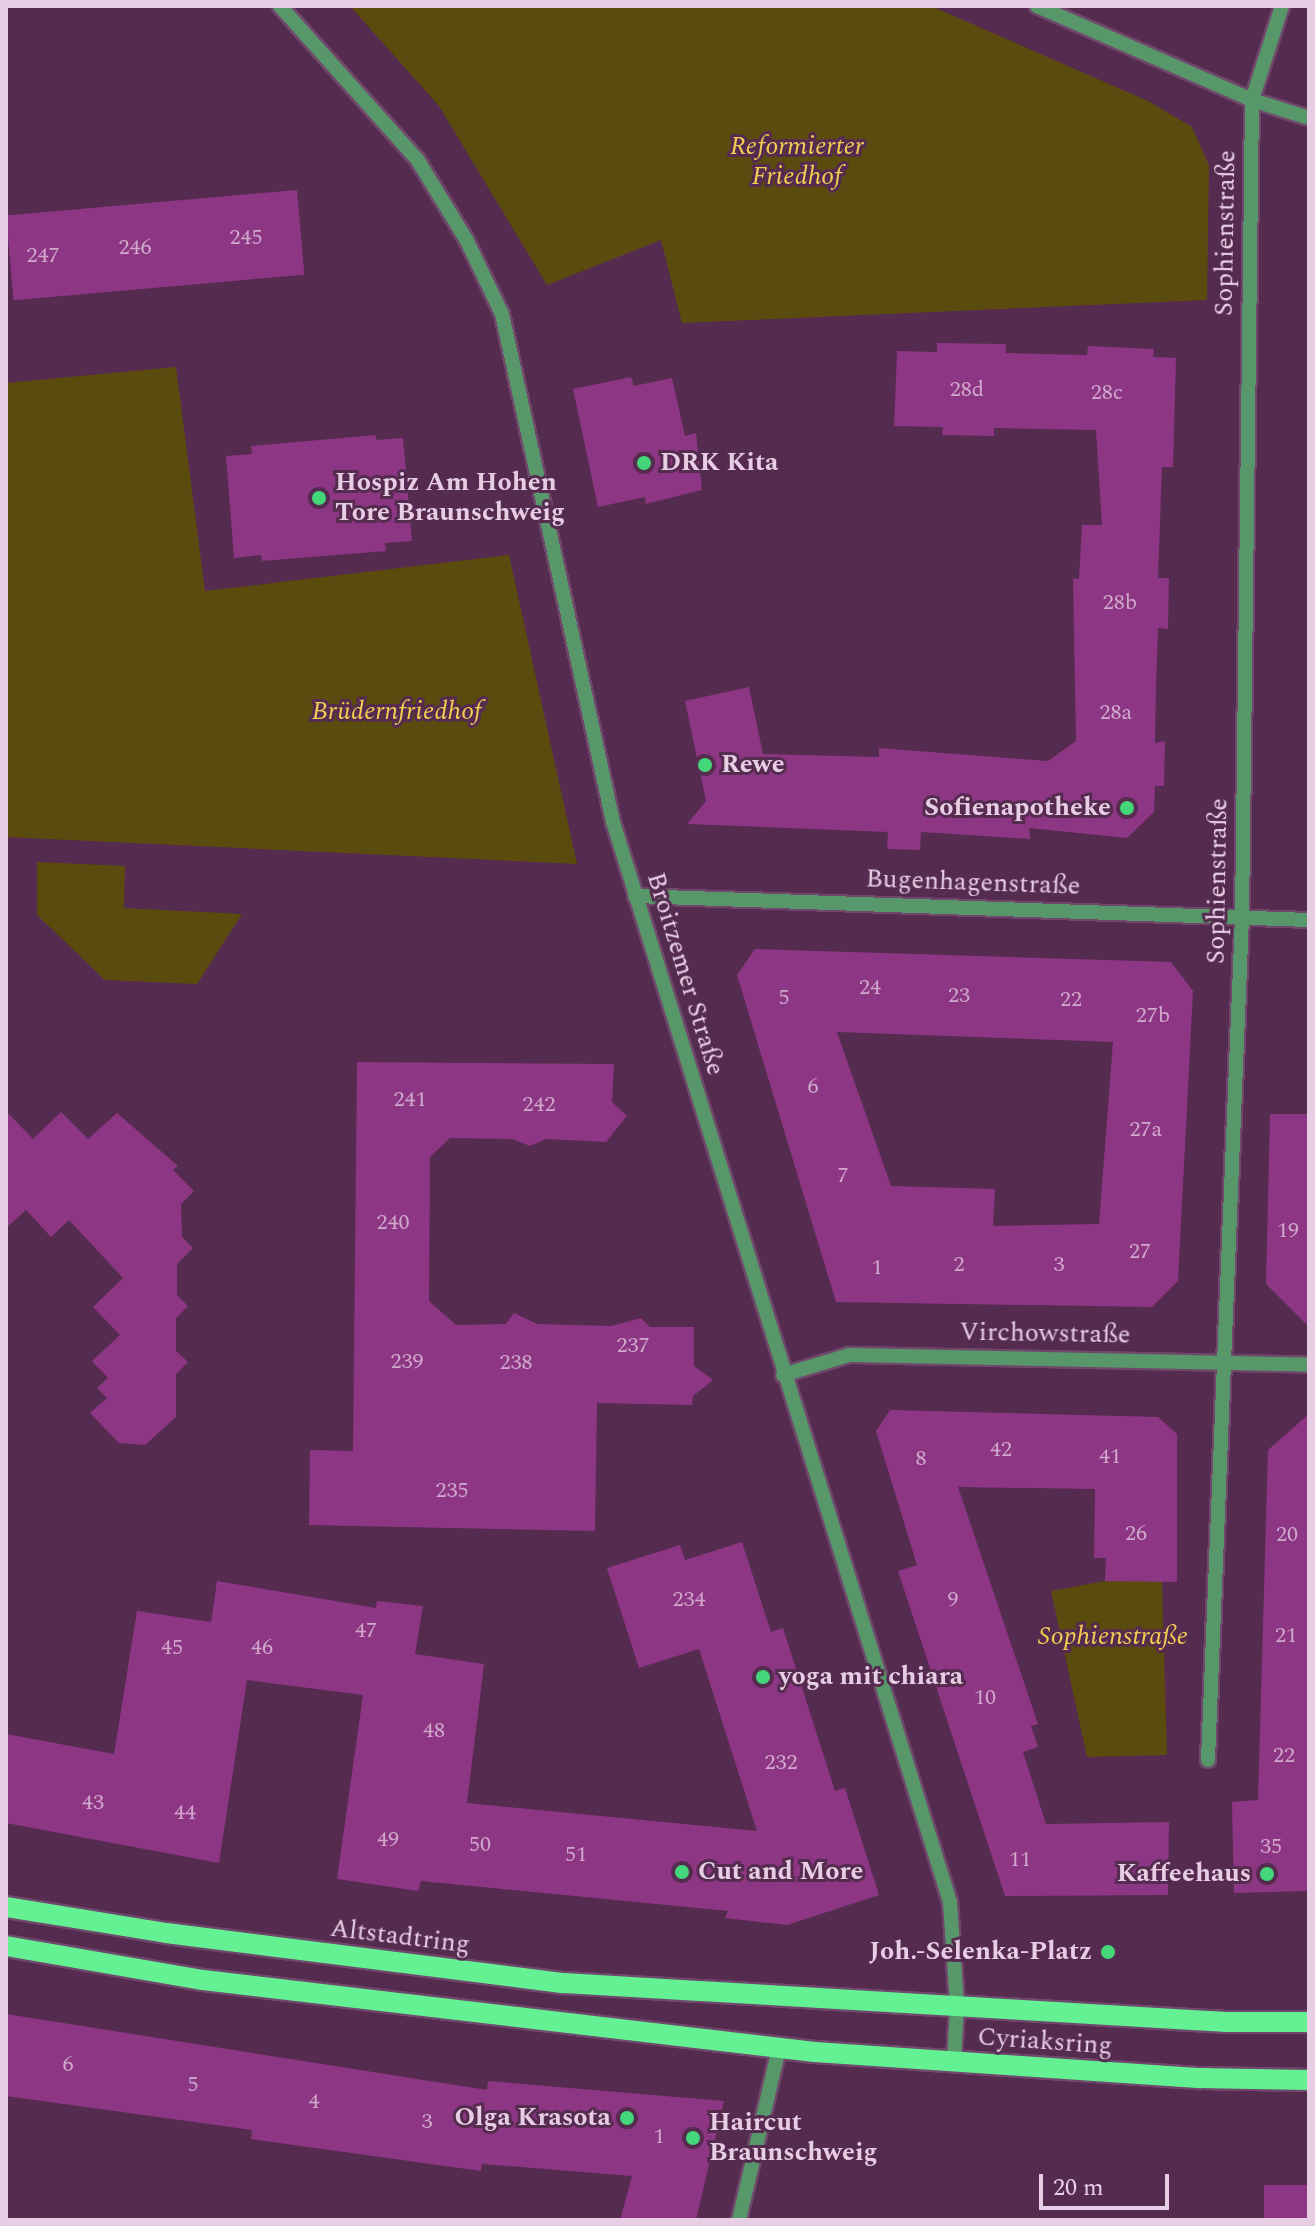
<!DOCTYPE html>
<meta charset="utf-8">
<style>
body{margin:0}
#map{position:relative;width:1315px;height:2226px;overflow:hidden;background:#552b50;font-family:Spectral,serif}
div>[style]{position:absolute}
.green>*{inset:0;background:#5c4b0f}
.building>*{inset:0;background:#8d3684;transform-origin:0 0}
.roads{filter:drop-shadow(2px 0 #6f486b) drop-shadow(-2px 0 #6f486b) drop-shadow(0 2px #6f486b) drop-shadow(0 -2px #6f486b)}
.minor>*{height:14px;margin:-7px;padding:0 7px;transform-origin:7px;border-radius:7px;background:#58976a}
.major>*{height:20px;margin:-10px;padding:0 10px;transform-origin:10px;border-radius:10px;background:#63f193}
.dots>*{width:22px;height:22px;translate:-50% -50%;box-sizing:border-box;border:4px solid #552b50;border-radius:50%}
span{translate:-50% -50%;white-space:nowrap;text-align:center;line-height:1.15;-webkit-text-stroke:6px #552b50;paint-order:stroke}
.number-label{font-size:22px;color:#d1a8cc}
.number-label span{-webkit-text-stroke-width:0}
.park-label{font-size:26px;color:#f3cc51;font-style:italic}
.street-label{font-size:26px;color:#e8cee4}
.poi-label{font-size:26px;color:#e8cee4;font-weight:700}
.left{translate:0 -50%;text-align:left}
.right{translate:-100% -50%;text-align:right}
.frame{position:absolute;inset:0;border:8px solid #e8cee4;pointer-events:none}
.scale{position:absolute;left:1039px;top:2174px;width:130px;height:36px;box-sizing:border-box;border:4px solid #e8cee4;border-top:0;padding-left:10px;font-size:24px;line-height:28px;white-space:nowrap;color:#e8cee4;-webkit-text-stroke:6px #552b50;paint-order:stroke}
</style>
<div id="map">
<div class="green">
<div style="clip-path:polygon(350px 6px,931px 6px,1148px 101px,1192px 127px,1209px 165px,1207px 300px,682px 323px,661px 240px,547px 285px,439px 106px)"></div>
<div style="clip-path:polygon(176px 367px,205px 591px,509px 555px,577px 864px,6px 837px,6px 383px)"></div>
<div style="clip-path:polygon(37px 862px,125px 866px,124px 908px,242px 914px,197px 984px,105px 980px,37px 915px)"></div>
<div style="clip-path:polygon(1105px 1581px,1162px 1581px,1167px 1755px,1087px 1757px,1051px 1591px)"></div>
</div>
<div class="building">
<div style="left:297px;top:190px;width:85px;height:292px;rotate:85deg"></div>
<div style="clip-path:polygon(937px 343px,1006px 344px,1006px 353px,1040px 354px,1087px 355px,1088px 346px,1154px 349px,1153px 357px,1176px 358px,1173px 467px,1162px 467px,1158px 578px,1169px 578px,1168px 629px,1158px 628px,1156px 685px,1155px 743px,1165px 741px,1164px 786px,1155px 786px,1154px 812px,1127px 838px,1029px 828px,1030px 839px,921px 832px,920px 850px,887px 849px,888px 832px,687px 824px,706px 801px,685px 701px,749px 687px,763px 754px,879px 757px,879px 748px,1048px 761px,1076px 741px,1073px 578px,1079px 579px,1082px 525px,1102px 525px,1096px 430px,994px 428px,994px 436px,942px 435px,943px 427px,894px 426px,897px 351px,937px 352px)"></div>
<div style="clip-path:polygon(631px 377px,634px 386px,672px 378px,685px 436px,696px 433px,702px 490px,646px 504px,645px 497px,598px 507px,573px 389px)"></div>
<div style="clip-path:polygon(376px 435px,376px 440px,403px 438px,412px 541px,385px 543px,386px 551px,262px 561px,261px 555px,234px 558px,226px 456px,252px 454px,251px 446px)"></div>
<div style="clip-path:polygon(evenodd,755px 949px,1171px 962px,1193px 991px,1178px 1281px,1152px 1307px,836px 1302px,737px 975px,755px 949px,837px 1032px,1113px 1042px,1099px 1224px,993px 1226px,995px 1189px,891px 1186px,837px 1032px)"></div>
<div style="clip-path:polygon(357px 1062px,614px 1064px,612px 1102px,627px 1116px,606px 1142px,546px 1139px,530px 1146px,512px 1139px,450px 1138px,430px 1157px,429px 1301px,456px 1325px,506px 1324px,514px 1313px,537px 1324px,611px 1326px,641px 1318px,650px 1327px,694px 1327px,694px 1366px,713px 1380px,693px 1396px,692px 1405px,597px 1403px,595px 1531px,309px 1525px,310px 1450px,353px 1451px)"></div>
<div style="clip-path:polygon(6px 1111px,33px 1139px,61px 1112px,88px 1139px,117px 1113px,178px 1166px,173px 1170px,194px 1191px,181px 1204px,182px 1237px,193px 1248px,177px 1264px,177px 1295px,188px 1306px,176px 1318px,176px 1351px,188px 1362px,176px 1374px,176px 1417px,145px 1445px,119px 1443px,90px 1413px,107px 1398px,97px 1388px,108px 1378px,92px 1361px,120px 1335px,93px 1307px,123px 1278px,69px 1220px,51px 1237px,26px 1210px,6px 1228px)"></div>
<div style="clip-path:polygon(1270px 1114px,1309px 1114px,1309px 1327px,1266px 1284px)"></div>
<div style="clip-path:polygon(890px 1410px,1158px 1417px,1177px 1434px,1177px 1582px,1105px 1581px,1106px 1558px,1094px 1558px,1095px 1489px,958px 1487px,1038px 1724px,1031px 1726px,1038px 1747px,1023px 1752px,1046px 1824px,1169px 1822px,1168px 1895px,1005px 1896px,898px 1571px,917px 1565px,876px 1431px)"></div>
<div style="clip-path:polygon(1309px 1414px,1309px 1891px,1234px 1893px,1232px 1802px,1258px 1800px,1268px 1450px)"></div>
<div style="clip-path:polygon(742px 1542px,771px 1632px,783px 1628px,835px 1791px,845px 1788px,879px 1895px,787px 1925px,725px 1918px,728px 1911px,421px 1881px,418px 1891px,337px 1879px,363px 1695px,247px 1680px,219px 1863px,6px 1823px,6px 1734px,114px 1754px,137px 1611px,211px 1622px,217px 1581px,376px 1608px,377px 1601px,423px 1606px,415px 1654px,484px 1664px,467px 1803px,757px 1831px,699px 1649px,639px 1668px,607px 1568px,680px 1545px,685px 1560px)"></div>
<div style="clip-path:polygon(6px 2014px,487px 2090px,488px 2081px,724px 2101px,696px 2220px,620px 2220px,632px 2176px,482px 2164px,481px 2171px,251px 2139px,252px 2130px,6px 2096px)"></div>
<div style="left:1309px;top:2185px;width:35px;height:45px;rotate:90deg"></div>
</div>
<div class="roads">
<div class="minor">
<div style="left:280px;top:6px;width:205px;rotate:48.2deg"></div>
<div style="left:417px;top:159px;width:96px;rotate:58.6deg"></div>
<div style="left:467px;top:241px;width:81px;rotate:64.4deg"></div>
<div style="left:502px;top:314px;width:520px;rotate:77.67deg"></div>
<div style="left:613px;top:822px;width:1131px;rotate:72.67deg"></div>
<div style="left:950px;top:1902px;width:104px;rotate:86.1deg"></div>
<div style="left:957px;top:2006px;width:56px;rotate:93.1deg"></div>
<div style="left:1037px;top:6px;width:235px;rotate:23.6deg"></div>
<div style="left:1252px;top:100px;width:60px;rotate:17.5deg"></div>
<div style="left:635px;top:896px;width:674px;rotate:2.04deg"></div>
<div style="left:783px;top:1375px;width:69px;rotate:-16.9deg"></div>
<div style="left:849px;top:1355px;width:460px;rotate:1.2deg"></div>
<div style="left:1208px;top:1760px;width:843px;rotate:-87.69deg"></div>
<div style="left:1242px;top:918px;width:818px;rotate:-89.3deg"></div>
<div style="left:1252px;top:100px;width:99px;rotate:-72.3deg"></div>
<div style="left:739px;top:2220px;width:177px;rotate:-76.9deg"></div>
</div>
<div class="major">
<div style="left:6px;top:1907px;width:162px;rotate:9.2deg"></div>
<div style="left:166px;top:1933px;width:401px;rotate:7.2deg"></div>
<div style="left:564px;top:1983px;width:663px;rotate:3.37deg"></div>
<div style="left:1226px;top:2022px;width:83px"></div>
<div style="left:6px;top:1946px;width:200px;rotate:9.8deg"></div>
<div style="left:203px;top:1980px;width:616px;rotate:6.71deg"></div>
<div style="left:815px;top:2052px;width:387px;rotate:3.9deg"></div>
<div style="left:1201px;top:2078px;width:108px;rotate:1.1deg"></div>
</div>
</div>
<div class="dots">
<div style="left:644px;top:463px;background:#44d77a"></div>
<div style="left:319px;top:498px;background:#44d77a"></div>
<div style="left:705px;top:765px;background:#44d77a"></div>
<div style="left:1127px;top:808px;background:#44d77a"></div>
<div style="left:763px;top:1677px;background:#44d77a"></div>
<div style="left:682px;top:1872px;background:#44d77a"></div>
<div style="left:1267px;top:1874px;background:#44d77a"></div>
<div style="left:1108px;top:1952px;background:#44d77a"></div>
<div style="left:627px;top:2118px;background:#44d77a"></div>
<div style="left:693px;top:2138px;background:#44d77a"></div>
</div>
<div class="number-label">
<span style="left:246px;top:238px">245</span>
<span style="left:135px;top:248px">246</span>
<span style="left:43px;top:256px">247</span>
<span style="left:967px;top:390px">28d</span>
<span style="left:1107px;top:393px">28c</span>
<span style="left:1120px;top:603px">28b</span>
<span style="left:1116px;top:713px">28a</span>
<span style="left:870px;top:988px">24</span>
<span style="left:959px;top:996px">23</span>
<span style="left:784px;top:998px">5</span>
<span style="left:1071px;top:1000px">22</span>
<span style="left:1153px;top:1016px">27b</span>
<span style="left:813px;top:1087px">6</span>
<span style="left:410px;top:1100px">241</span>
<span style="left:539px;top:1105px">242</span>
<span style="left:1146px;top:1130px">27a</span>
<span style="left:843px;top:1176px">7</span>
<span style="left:393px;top:1223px">240</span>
<span style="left:1288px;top:1231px">19</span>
<span style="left:1140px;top:1252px">27</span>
<span style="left:959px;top:1265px">2</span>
<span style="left:1059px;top:1265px">3</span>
<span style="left:877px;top:1268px">1</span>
<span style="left:633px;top:1346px">237</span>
<span style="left:407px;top:1362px">239</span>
<span style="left:516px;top:1363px">238</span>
<span style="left:1001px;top:1450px">42</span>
<span style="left:1110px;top:1457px">41</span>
<span style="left:921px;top:1459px">8</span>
<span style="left:452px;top:1491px">235</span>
<span style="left:1136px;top:1534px">26</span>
<span style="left:1287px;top:1535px">20</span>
<span style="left:689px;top:1600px">234</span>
<span style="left:953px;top:1600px">9</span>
<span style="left:366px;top:1631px">47</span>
<span style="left:1286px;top:1636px">21</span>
<span style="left:172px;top:1648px">45</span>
<span style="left:262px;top:1648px">46</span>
<span style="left:985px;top:1698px">10</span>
<span style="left:434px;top:1731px">48</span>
<span style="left:1284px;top:1756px">22</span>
<span style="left:781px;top:1763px">232</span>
<span style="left:93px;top:1803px">43</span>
<span style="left:185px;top:1813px">44</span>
<span style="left:388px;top:1840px">49</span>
<span style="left:480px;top:1845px">50</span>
<span style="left:1271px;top:1847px">35</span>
<span style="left:576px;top:1855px">51</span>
<span style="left:1020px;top:1860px">11</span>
<span style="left:68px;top:2065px">6</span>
<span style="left:193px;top:2085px">5</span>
<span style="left:314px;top:2102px">4</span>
<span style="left:427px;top:2122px">3</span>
<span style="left:659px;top:2137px">1</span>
</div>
<div class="park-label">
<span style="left:797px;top:162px">Reformierter<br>Friedhof</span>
<span style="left:397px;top:712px">Brüdernfriedhof</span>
<span style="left:1113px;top:1637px">Sophienstraße</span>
</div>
<div class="street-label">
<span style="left:1226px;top:233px;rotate:-89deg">Sophienstraße</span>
<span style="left:1218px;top:881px;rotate:-89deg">Sophienstraße</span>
<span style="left:973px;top:883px;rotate:2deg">Bugenhagenstraße</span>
<span style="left:685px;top:974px;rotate:73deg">Broitzemer Straße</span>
<span style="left:1045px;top:1334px;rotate:1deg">Virchowstraße</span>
<span style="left:400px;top:1937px;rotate:7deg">Altstadtring</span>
<span style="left:1045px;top:2042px;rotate:4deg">Cyriaksring</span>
</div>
<div class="poi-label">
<span class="left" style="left:660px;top:463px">DRK Kita</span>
<span class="left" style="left:335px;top:498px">Hospiz Am Hohen<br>Tore Braunschweig</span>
<span class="left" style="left:721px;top:765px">Rewe</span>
<span class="right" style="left:1111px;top:808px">Sofienapotheke</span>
<span class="left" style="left:779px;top:1677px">yoga mit chiara</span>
<span class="left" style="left:698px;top:1872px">Cut and More</span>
<span class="right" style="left:1251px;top:1874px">Kaffeehaus</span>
<span class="right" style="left:1092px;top:1952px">Joh.-Selenka-Platz</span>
<span class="right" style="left:611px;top:2118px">Olga Krasota</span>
<span class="left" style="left:709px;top:2138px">Haircut<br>Braunschweig</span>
</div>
<div class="frame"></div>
<div class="scale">20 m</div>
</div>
